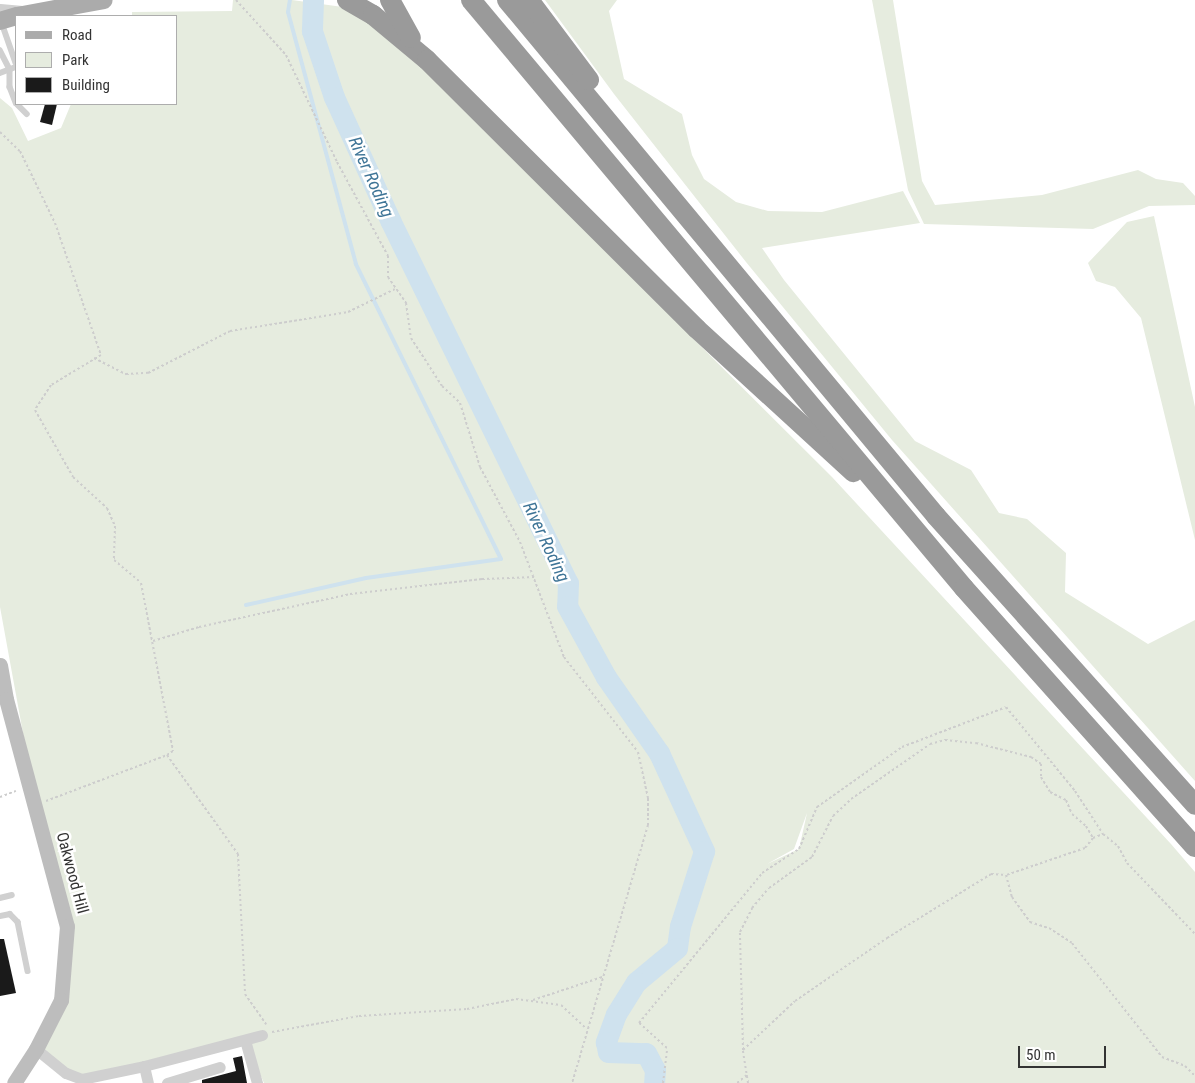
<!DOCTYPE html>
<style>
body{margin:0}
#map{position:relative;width:1195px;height:1083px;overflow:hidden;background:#fff;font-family:"Roboto Condensed",sans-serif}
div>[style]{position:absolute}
.green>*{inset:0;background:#e6ecdf}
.stream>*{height:4px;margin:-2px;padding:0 2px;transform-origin:2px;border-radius:2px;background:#cfe2ee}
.river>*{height:21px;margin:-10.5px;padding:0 10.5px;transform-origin:10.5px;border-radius:10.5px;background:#cfe2ee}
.building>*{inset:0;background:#1a1a1a}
.path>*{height:2px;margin-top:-1px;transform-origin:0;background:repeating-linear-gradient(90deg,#cdcdcd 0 2.5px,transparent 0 5px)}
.lane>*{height:5.5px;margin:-2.75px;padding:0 2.75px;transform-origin:2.75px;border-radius:2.75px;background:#d0d0d0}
.street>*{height:11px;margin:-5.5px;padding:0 5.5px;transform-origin:5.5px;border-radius:5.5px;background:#d0d0d0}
.secondary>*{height:15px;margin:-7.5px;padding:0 7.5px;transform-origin:7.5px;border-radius:7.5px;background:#bdbdbd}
.primary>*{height:18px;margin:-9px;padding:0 9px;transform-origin:9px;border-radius:9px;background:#ababab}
.highway>*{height:20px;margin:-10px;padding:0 10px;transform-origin:10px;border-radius:10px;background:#9a9a9a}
span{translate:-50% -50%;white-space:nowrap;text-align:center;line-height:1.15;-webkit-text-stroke:5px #fff;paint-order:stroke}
.street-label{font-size:16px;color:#333}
.water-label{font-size:18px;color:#3f7597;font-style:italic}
.legend{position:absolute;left:15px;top:15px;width:162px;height:90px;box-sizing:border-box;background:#fff;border:1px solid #adadad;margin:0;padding:6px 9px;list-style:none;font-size:15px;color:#333}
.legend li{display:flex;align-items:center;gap:10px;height:25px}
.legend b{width:25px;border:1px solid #adadad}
.scale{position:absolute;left:1018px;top:1046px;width:88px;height:22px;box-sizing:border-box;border:2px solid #333;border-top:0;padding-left:6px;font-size:15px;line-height:18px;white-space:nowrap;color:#333;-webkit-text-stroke:4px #fff;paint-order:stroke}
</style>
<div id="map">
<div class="green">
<div style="clip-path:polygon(evenodd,233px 0,292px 0,350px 8px,424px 70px,832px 477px,1171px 844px,1195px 872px,1195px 1083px,264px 1083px,245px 1040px,82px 1079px,36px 1049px,61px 1000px,67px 926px,37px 810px,0 607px,0 98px,12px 108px,28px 141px,61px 128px,71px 104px,176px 104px,176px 16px,132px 16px,132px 12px,232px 11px,233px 0,807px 813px,799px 849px,767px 864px,794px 849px,807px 813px)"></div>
<div style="clip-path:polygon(545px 0,617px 0,609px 11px,624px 79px,682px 114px,692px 155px,704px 179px,736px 202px,768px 211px,822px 212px,903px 191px,920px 223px,762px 248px,784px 280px,915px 441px,971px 470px,999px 513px,1027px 519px,1066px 553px,1065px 592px,1148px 644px,1195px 620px,1195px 781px,892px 440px,746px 262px,614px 94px)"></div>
<div style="clip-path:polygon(872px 0,893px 0,922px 181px,935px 205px,1042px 195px,1138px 170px,1156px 179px,1183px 183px,1195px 196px,1195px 205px,1149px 206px,1093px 229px,924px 224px,908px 190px)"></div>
<div style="clip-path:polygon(1154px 216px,1195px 407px,1195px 540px,1141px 318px,1115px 287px,1096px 281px,1088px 263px,1127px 222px)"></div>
</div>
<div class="stream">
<div style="left:246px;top:605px;width:123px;rotate:-12.7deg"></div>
<div style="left:366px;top:578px;width:136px;rotate:-8deg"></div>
<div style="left:501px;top:559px;width:329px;rotate:-116.2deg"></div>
<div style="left:356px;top:264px;width:261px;rotate:-105.1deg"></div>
<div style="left:288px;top:12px;width:12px;rotate:-81deg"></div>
</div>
<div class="river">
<div style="left:313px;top:0;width:31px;rotate:92deg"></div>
<div style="left:312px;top:31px;width:70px;rotate:71.6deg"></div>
<div style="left:334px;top:97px;width:137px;rotate:65.5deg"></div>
<div style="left:391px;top:222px;width:402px;rotate:63.9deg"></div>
<div style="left:568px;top:583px;width:23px;rotate:92deg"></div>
<div style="left:567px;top:606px;width:81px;rotate:61.2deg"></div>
<div style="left:606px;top:677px;width:93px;rotate:55.1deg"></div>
<div style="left:659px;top:753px;width:108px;rotate:65.3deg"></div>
<div style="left:704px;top:851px;width:79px;rotate:107.7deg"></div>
<div style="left:680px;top:926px;width:22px;rotate:98deg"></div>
<div style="left:677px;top:948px;width:53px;rotate:140.3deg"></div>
<div style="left:636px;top:982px;width:38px;rotate:122deg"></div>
<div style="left:616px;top:1014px;width:30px;rotate:110deg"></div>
<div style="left:606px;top:1042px;width:10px;rotate:79deg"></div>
<div style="left:608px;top:1052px;width:38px;rotate:2deg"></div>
<div style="left:646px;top:1053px;width:19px;rotate:62deg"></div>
<div style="left:655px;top:1070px;width:13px;rotate:94deg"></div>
</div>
<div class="building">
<div style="clip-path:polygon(45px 104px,57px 104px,52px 125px,40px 122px)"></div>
<div style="clip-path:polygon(0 939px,4px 939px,16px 993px,0 996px)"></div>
<div style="clip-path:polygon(242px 1056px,247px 1083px,202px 1083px,202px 1080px,236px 1071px,233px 1058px)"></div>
</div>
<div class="path">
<div style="left:236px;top:0;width:74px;rotate:47.7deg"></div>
<div style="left:286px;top:55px;width:119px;rotate:64.5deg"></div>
<div style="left:337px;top:162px;width:107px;rotate:61.5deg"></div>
<div style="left:388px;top:256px;width:21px;rotate:90deg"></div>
<div style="left:388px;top:277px;width:32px;rotate:55deg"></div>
<div style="left:406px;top:303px;width:35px;rotate:82deg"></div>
<div style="left:411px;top:338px;width:57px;rotate:57.1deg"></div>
<div style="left:442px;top:386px;width:25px;rotate:43deg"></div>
<div style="left:460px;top:403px;width:67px;rotate:72.6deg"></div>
<div style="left:480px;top:467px;width:85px;rotate:61.9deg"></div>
<div style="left:520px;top:542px;width:123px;rotate:69.1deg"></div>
<div style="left:564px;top:657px;width:120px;rotate:52.1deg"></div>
<div style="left:638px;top:752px;width:47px;rotate:77.7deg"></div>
<div style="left:648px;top:798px;width:27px;rotate:90deg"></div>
<div style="left:648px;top:825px;width:269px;rotate:106.4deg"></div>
<div style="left:0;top:132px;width:28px;rotate:44deg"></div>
<div style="left:20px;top:151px;width:80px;rotate:64.1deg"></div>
<div style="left:55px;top:223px;width:140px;rotate:70.8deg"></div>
<div style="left:101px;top:355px;width:58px;rotate:149deg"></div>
<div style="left:51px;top:385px;width:30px;rotate:123deg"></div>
<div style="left:35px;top:410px;width:77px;rotate:60.4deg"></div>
<div style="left:73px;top:477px;width:46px;rotate:42.4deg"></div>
<div style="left:107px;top:508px;width:20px;rotate:66deg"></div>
<div style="left:115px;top:526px;width:34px;rotate:92deg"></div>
<div style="left:114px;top:560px;width:35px;rotate:40deg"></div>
<div style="left:141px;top:583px;width:171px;rotate:79.2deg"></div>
<div style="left:173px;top:751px;width:7px;rotate:146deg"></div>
<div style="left:94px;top:358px;width:36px;rotate:27deg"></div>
<div style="left:126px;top:374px;width:22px;rotate:-3deg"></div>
<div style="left:148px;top:373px;width:92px;rotate:-27.1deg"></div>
<div style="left:230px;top:331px;width:120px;rotate:-9.1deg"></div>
<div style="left:348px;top:312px;width:52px;rotate:-26.1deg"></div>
<div style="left:153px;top:641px;width:48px;rotate:-16.9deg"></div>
<div style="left:199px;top:627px;width:155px;rotate:-12.3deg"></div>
<div style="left:350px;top:594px;width:133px;rotate:-6.5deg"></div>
<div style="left:482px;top:579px;width:52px;rotate:-2.2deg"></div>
<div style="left:0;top:797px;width:17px;rotate:-21deg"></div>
<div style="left:46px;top:801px;width:129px;rotate:-20.8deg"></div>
<div style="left:167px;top:755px;width:122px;rotate:54.4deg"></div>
<div style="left:238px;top:854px;width:140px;rotate:87.1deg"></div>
<div style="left:245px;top:994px;width:37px;rotate:55deg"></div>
<div style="left:1093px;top:838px;width:11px;rotate:-22deg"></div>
<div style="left:1103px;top:834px;width:19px;rotate:39deg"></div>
<div style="left:1118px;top:846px;width:19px;rotate:62deg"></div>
<div style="left:1127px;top:863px;width:98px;rotate:46.2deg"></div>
<div style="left:533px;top:1000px;width:73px;rotate:-18.4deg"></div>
<div style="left:272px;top:1032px;width:88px;rotate:-10.4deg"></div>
<div style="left:359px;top:1016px;width:108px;rotate:-3.7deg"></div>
<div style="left:467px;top:1009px;width:50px;rotate:-11.5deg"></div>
<div style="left:516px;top:999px;width:45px;rotate:7.6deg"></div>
<div style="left:561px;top:1005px;width:35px;rotate:43deg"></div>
<div style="left:743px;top:1050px;width:71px;rotate:-43.3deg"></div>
<div style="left:795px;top:1001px;width:112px;rotate:-34.4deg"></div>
<div style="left:887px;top:938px;width:122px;rotate:-31.6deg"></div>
<div style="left:991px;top:874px;width:15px;rotate:4deg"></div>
<div style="left:1006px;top:875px;width:23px;rotate:75deg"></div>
<div style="left:1012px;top:897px;width:31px;rotate:54deg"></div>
<div style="left:1030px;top:922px;width:20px;rotate:18deg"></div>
<div style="left:1049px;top:928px;width:27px;rotate:33deg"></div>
<div style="left:1072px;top:943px;width:145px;rotate:51.7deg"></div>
<div style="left:1162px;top:1057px;width:25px;rotate:21deg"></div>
<div style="left:1185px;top:1066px;width:14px;rotate:45deg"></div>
<div style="left:663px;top:1083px;width:35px;rotate:-83deg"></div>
<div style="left:667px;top:1048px;width:38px;rotate:-138deg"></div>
<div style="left:639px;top:1023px;width:194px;rotate:-50.6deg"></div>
<div style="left:762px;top:873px;width:44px;rotate:-33deg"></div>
<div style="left:799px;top:849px;width:46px;rotate:-66.8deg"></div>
<div style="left:817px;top:807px;width:104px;rotate:-35.2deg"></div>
<div style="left:902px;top:747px;width:111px;rotate:-21deg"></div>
<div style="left:1006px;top:707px;width:109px;rotate:50.6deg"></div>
<div style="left:1075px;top:791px;width:51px;rotate:56.9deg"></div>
<div style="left:737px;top:1083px;width:13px;rotate:-39deg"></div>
<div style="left:748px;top:1083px;width:33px;rotate:-99deg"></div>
<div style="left:743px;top:1050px;width:118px;rotate:-91.5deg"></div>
<div style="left:740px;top:932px;width:27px;rotate:-63deg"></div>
<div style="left:752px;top:908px;width:26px;rotate:-50deg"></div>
<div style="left:769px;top:888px;width:53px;rotate:-35.8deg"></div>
<div style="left:812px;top:857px;width:46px;rotate:-62.9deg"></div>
<div style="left:833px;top:816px;width:25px;rotate:-43deg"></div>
<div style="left:851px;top:799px;width:96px;rotate:-34.8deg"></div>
<div style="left:930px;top:744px;width:16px;rotate:-15deg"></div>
<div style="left:945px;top:740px;width:31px;rotate:6deg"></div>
<div style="left:976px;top:743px;width:57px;rotate:14.3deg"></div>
<div style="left:1031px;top:757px;width:12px;rotate:35deg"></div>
<div style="left:1041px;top:764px;width:13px;rotate:90deg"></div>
<div style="left:1041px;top:777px;width:17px;rotate:59deg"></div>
<div style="left:1050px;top:792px;width:18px;rotate:27deg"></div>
<div style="left:1066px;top:800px;width:15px;rotate:67deg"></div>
<div style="left:1072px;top:814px;width:18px;rotate:41deg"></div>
<div style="left:1086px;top:826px;width:14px;rotate:60deg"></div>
<div style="left:1093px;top:838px;width:13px;rotate:129deg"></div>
<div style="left:1085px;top:848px;width:83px;rotate:161.1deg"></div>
</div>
<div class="lane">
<div style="left:2px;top:23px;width:42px;rotate:70.7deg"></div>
<div style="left:0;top:50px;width:22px;rotate:63deg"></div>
<div style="left:10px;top:70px;width:17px;rotate:90deg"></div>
<div style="left:10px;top:87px;width:17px;rotate:69deg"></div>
<div style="left:0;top:73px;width:17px;rotate:-21deg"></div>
<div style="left:17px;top:104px;width:14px;rotate:45deg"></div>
<div style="left:0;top:898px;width:12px;rotate:-14deg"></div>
<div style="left:0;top:916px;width:10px;rotate:-11deg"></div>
<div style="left:10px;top:914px;width:11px;rotate:45deg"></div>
<div style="left:18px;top:922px;width:50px;rotate:78.5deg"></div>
</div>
<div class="street">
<div style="left:0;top:9px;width:22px;rotate:5deg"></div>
<div style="left:245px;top:1040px;width:45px;rotate:74.4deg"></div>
<div style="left:36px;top:1049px;width:38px;rotate:39deg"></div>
<div style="left:66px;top:1073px;width:17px;rotate:21deg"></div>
<div style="left:82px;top:1079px;width:63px;rotate:-11.8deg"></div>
<div style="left:144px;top:1066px;width:122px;rotate:-14.7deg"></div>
<div style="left:144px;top:1066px;width:17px;rotate:77deg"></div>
<div style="left:167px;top:1083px;width:55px;rotate:-16.8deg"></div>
</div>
<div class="secondary">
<div style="left:0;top:665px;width:35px;rotate:80deg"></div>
<div style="left:6px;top:699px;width:235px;rotate:75deg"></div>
<div style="left:67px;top:926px;width:74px;rotate:94.6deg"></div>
<div style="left:61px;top:1000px;width:55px;rotate:117deg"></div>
<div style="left:36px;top:1049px;width:40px;rotate:122.9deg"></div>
</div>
<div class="primary">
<div style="left:17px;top:16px;width:88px;rotate:-10.4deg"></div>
<div style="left:0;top:21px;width:17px;rotate:-17deg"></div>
</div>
<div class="highway">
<div style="left:347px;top:0;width:30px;rotate:30deg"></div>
<div style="left:373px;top:15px;width:70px;rotate:39.8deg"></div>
<div style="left:427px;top:60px;width:381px;rotate:44.9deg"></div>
<div style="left:697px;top:329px;width:212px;rotate:42.5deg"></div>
<div style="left:390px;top:0;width:43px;rotate:61.1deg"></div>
<div style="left:471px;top:0;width:767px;rotate:50.02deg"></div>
<div style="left:964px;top:588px;width:347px;rotate:48.3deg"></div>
<div style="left:507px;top:0;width:671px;rotate:50.26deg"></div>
<div style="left:936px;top:516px;width:388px;rotate:48.1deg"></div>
<div style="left:529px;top:0;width:100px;rotate:53.1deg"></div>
</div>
<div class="street-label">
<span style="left:72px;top:873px;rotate:75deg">Oakwood Hill</span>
</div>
<div class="water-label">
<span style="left:371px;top:177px;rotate:66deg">River Roding</span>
<span style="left:546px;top:542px;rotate:65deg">River Roding</span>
</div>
<ul class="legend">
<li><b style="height:6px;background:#ababab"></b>Road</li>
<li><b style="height:14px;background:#e6ecdf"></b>Park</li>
<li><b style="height:14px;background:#1a1a1a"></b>Building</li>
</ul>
<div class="scale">50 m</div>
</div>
